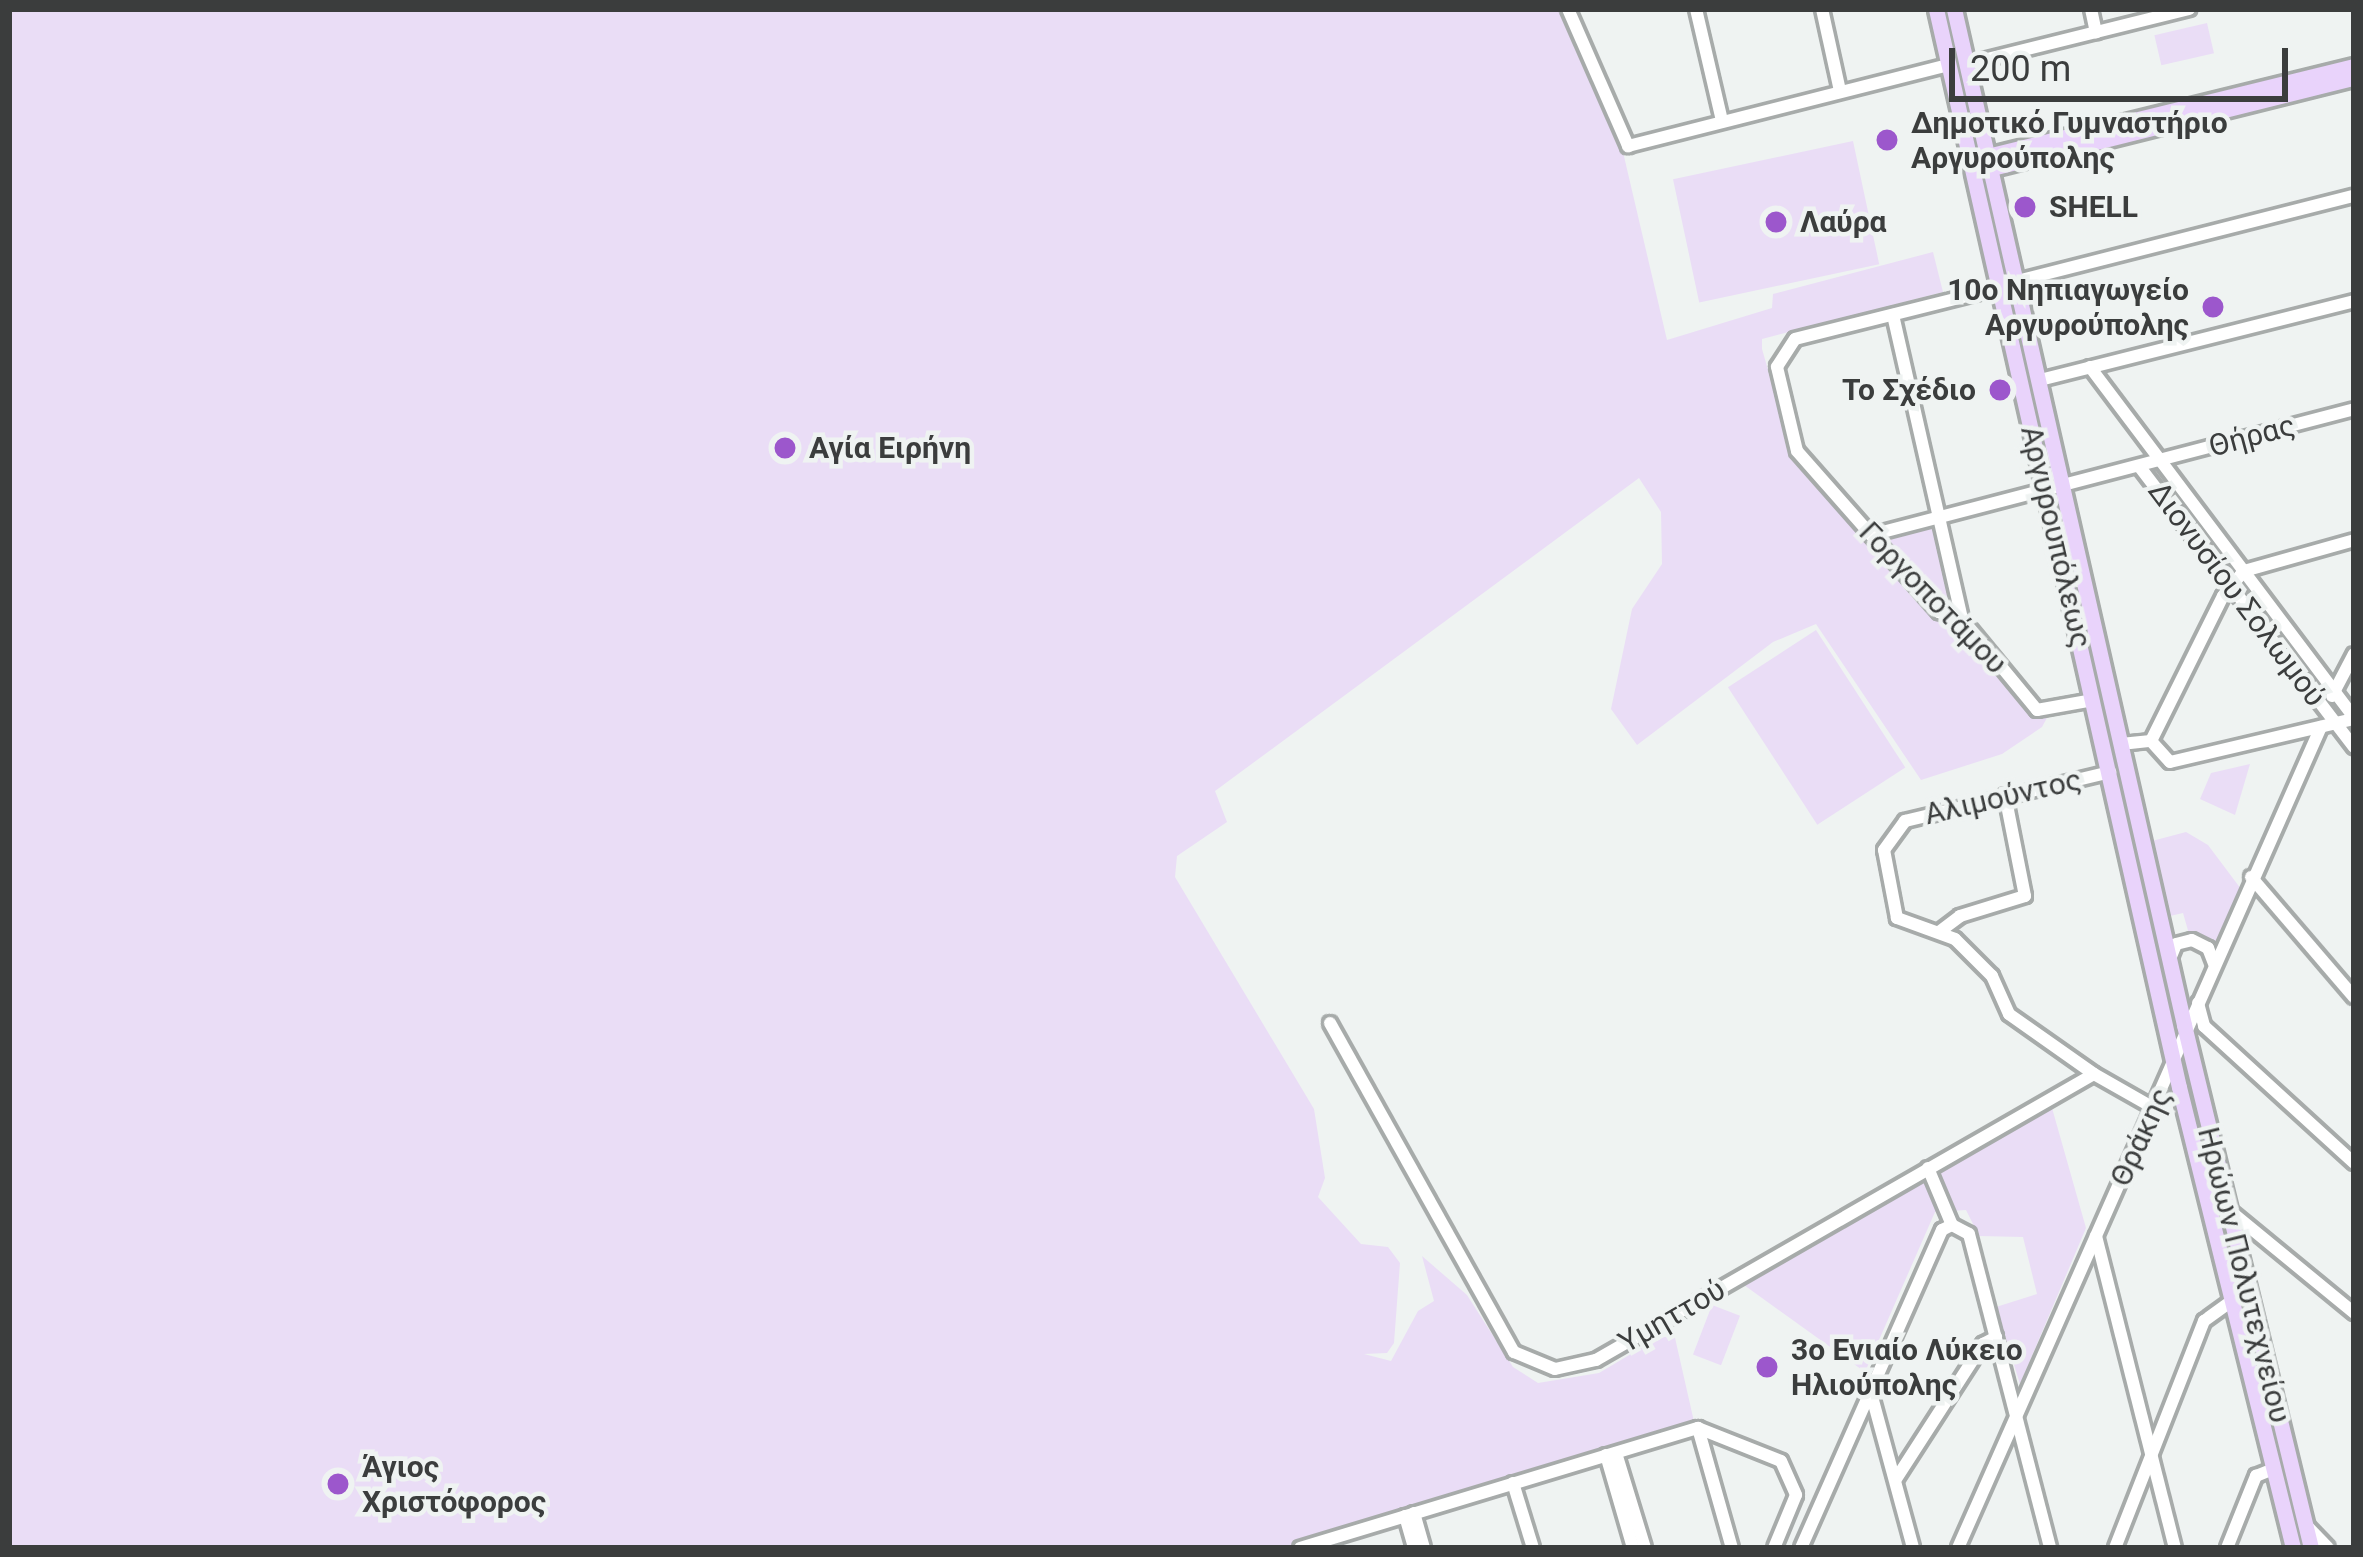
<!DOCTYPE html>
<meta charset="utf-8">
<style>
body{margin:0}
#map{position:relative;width:2363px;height:1557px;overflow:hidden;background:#eff3f2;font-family:Roboto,sans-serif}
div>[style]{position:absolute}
.green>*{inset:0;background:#eaddf6;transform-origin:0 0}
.roads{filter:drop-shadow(3px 0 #a7abaa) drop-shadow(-3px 0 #a7abaa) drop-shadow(0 3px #a7abaa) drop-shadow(0 -3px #a7abaa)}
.minor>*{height:12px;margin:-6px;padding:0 6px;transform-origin:6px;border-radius:6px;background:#fff}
.major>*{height:15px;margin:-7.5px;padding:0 7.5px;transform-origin:7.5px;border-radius:7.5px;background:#e9d3fb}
.dots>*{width:33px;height:33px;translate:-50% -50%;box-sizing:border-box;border:6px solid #eff3f2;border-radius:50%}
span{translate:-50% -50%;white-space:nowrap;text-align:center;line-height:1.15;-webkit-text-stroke:9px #eff3f2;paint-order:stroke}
.poi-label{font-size:30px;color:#3b3d3d;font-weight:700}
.left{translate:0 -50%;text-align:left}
.right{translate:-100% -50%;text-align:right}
.street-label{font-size:30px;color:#3b3d3d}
.frame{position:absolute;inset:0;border:12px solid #3b3d3d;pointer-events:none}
.scale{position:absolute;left:1949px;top:48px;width:339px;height:54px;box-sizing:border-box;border:6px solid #3b3d3d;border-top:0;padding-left:15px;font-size:36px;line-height:42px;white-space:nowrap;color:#3b3d3d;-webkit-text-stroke:9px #eff3f2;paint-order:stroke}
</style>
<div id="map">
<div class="green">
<div style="clip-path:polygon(9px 9px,1561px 9px,1623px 152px,1667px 340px,1772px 308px,1773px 294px,1933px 252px,1943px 292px,1762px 339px,1762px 349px,1793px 457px,2033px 715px,2048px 716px,2042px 727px,2002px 754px,1921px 780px,1816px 624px,1773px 642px,1637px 745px,1611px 709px,1632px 609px,1662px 564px,1661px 512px,1639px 478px,1215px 791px,1227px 822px,1177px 856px,1175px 877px,1314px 1109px,1325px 1178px,1318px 1197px,1361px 1244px,1388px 1247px,1400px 1263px,1394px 1343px,1387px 1353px,1364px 1354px,1391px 1361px,1418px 1311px,1434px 1301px,1422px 1256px,1467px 1295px,1513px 1367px,1538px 1383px,1599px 1373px,1673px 1329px,1695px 1426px,1289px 1548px,9px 1548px)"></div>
<div style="left:2207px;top:23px;width:31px;height:54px;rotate:77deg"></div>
<div style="left:1853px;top:141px;width:126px;height:184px;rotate:78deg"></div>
<div style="clip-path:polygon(1936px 527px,1955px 605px,1951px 608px,1881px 542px)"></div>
<div style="left:1816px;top:630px;width:164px;height:105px;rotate:57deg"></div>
<div style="clip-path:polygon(2250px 764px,2235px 815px,2200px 799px,2211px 773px)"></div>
<div style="clip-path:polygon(2186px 832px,2208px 845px,2241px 889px,2217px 942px,2189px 934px,2183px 913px,2170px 916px,2152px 841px)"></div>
<div style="clip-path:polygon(2052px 1108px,2086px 1228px,2020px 1384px,1996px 1307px,2037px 1294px,2023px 1237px,1979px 1236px,1966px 1210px,1935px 1212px,1865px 1372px,1744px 1285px)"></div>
<div style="left:1712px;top:1305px;width:30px;height:53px;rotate:21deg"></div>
</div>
<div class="roads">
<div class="minor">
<div style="left:1568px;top:9px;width:150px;rotate:66.3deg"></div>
<div style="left:1628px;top:146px;width:330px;rotate:-14.2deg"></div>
<div style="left:1696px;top:9px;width:115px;rotate:76.9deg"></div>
<div style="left:1822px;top:9px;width:84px;rotate:77.6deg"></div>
<div style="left:2091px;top:9px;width:24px;rotate:78deg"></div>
<div style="left:1967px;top:64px;width:229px;rotate:-13.9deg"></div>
<div style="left:2017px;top:281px;width:348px;rotate:-14.2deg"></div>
<div style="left:1999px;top:288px;width:210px;rotate:166deg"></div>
<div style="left:1795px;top:339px;width:33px;rotate:123deg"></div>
<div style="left:1777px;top:367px;width:86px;rotate:76.6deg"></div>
<div style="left:1797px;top:451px;width:215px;rotate:48.6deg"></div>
<div style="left:1939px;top:612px;width:24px;rotate:17deg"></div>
<div style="left:1962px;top:619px;width:118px;rotate:50.5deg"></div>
<div style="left:2037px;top:710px;width:57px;rotate:-10.1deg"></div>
<div style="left:1893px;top:315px;width:312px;rotate:77.2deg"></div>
<div style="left:2090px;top:367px;width:438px;rotate:53deg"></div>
<div style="left:2040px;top:380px;width:324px;rotate:-14.1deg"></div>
<div style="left:2139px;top:466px;width:354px;rotate:52.6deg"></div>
<div style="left:1871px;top:535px;width:499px;rotate:-14.6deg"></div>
<div style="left:2332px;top:696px;width:47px;rotate:-62.4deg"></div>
<div style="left:2151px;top:741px;width:162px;rotate:-63.6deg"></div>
<div style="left:2223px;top:596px;width:33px;rotate:-50deg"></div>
<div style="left:2244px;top:571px;width:114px;rotate:-15.7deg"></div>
<div style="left:2121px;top:744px;width:30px;rotate:-6deg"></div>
<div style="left:2151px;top:741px;width:28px;rotate:48deg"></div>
<div style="left:2170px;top:762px;width:189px;rotate:-13.2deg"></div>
<div style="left:2251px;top:877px;width:158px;rotate:49.4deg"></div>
<div style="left:1939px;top:932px;width:26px;rotate:-37deg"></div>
<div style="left:1960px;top:916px;width:68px;rotate:-17.1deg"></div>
<div style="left:2025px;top:896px;width:103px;rotate:-101.2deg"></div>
<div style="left:2170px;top:959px;width:16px;rotate:-68deg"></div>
<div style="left:2176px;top:944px;width:16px;rotate:-14deg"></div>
<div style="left:2192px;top:940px;width:18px;rotate:27deg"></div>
<div style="left:2208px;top:948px;width:17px;rotate:69deg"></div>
<div style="left:2198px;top:1003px;width:24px;rotate:75deg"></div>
<div style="left:2204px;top:1026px;width:203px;rotate:42.4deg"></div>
<div style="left:1330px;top:1023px;width:377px;rotate:60.8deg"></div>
<div style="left:1514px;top:1352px;width:44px;rotate:22.5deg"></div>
<div style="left:1555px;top:1369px;width:42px;rotate:-12.4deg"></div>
<div style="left:1596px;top:1360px;width:574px;rotate:-29.87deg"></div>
<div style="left:2094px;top:1074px;width:67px;rotate:29.6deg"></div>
<div style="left:2094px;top:1074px;width:104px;rotate:-144.8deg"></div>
<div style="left:2009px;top:1014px;width:42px;rotate:-114.1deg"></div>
<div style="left:1992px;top:976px;width:52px;rotate:-135deg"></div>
<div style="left:1955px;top:939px;width:62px;rotate:-160.1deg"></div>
<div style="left:1897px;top:918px;width:69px;rotate:-100.8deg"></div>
<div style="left:1884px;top:850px;width:36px;rotate:-54deg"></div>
<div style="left:1905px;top:821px;width:211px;rotate:-13.4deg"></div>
<div style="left:1928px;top:1168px;width:62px;rotate:67.2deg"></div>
<div style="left:2230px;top:1211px;width:161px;rotate:39.4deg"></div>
<div style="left:1952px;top:1225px;width:19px;rotate:28deg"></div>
<div style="left:1969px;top:1234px;width:324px;rotate:75.5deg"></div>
<div style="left:2096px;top:1236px;width:322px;rotate:75.8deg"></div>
<div style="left:1871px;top:1393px;width:161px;rotate:74.8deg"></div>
<div style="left:1698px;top:1428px;width:125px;rotate:74.2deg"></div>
<div style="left:1616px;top:1453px;width:99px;rotate:73deg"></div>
<div style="left:1606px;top:1455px;width:97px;rotate:73.8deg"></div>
<div style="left:1896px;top:1479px;width:161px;rotate:-57.2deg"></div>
<div style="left:1983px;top:1344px;width:15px;rotate:-28deg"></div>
<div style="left:1513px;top:1483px;width:68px;rotate:72.9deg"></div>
<div style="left:1414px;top:1513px;width:36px;rotate:74deg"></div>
<div style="left:1405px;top:1516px;width:33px;rotate:74deg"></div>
<div style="left:2307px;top:1526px;width:30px;rotate:46deg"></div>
<div style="left:1300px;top:1548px;width:416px;rotate:-16.8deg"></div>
<div style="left:1698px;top:1428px;width:89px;rotate:21.7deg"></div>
<div style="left:1781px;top:1461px;width:37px;rotate:66deg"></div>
<div style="left:1796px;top:1495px;width:57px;rotate:112.5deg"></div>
<div style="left:1801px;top:1548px;width:348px;rotate:-66.1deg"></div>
<div style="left:1942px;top:1230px;width:11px;rotate:-27deg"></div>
<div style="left:1958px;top:1548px;width:898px;rotate:-66.15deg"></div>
<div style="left:2115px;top:1548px;width:244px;rotate:-68.6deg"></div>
<div style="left:2204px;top:1321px;width:36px;rotate:-36deg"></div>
<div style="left:2227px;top:1548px;width:78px;rotate:-68.1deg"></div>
<div style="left:2256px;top:1476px;width:18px;rotate:-22deg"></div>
</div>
<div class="major">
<div style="left:1936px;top:9px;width:1105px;rotate:77.3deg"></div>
<div style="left:2179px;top:1087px;width:475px;rotate:76.1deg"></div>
<div style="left:1954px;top:9px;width:1042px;rotate:77.24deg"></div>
<div style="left:2184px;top:1025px;width:538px;rotate:76.35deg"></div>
<div style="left:1979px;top:158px;width:386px;rotate:-13.8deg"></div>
<div style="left:1984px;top:170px;width:381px;rotate:-14deg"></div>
</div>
</div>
<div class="dots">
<div style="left:1887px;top:140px;background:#9c57cc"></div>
<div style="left:2025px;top:207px;background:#9c57cc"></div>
<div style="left:1776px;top:222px;background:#9c57cc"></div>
<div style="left:2213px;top:307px;background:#9c57cc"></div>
<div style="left:2000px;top:390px;background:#9c57cc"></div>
<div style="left:785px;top:448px;background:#9c57cc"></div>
<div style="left:1767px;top:1367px;background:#9c57cc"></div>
<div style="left:338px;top:1484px;background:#9c57cc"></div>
</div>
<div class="poi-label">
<span class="left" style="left:1911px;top:140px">Δημοτικό Γυμναστήριο<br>Αργυρούπολης</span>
<span class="left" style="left:2049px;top:207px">SHELL</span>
<span class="left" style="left:1800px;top:222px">Λαύρα</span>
<span class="right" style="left:2189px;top:307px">10ο Νηπιαγωγείο<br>Αργυρούπολης</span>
<span class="right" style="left:1976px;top:390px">Το Σχέδιο</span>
<span class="left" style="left:809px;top:448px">Αγία Ειρήνη</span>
<span class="left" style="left:1791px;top:1367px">3ο Ενιαίο Λύκειο<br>Ηλιούπολης</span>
<span class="left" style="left:362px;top:1484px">Άγιος<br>Χριστόφορος</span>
</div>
<div class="street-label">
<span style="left:2252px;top:436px;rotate:-15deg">Θήρας</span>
<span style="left:2056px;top:537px;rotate:77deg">Αργυρουπόλεως</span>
<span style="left:2237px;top:594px;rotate:53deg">Διονυσίου Σολωμού</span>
<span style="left:1933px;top:598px;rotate:46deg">Γοργοποτάμου</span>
<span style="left:2003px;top:797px;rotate:-13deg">Αλιμούντος</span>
<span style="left:2141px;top:1137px;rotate:-65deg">Θράκης</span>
<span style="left:2244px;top:1275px;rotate:76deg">Ηρώων Πολυτεχνείου</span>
<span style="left:1672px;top:1316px;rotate:-30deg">Υμηττού</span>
</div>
<div class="frame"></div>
<div class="scale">200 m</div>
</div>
